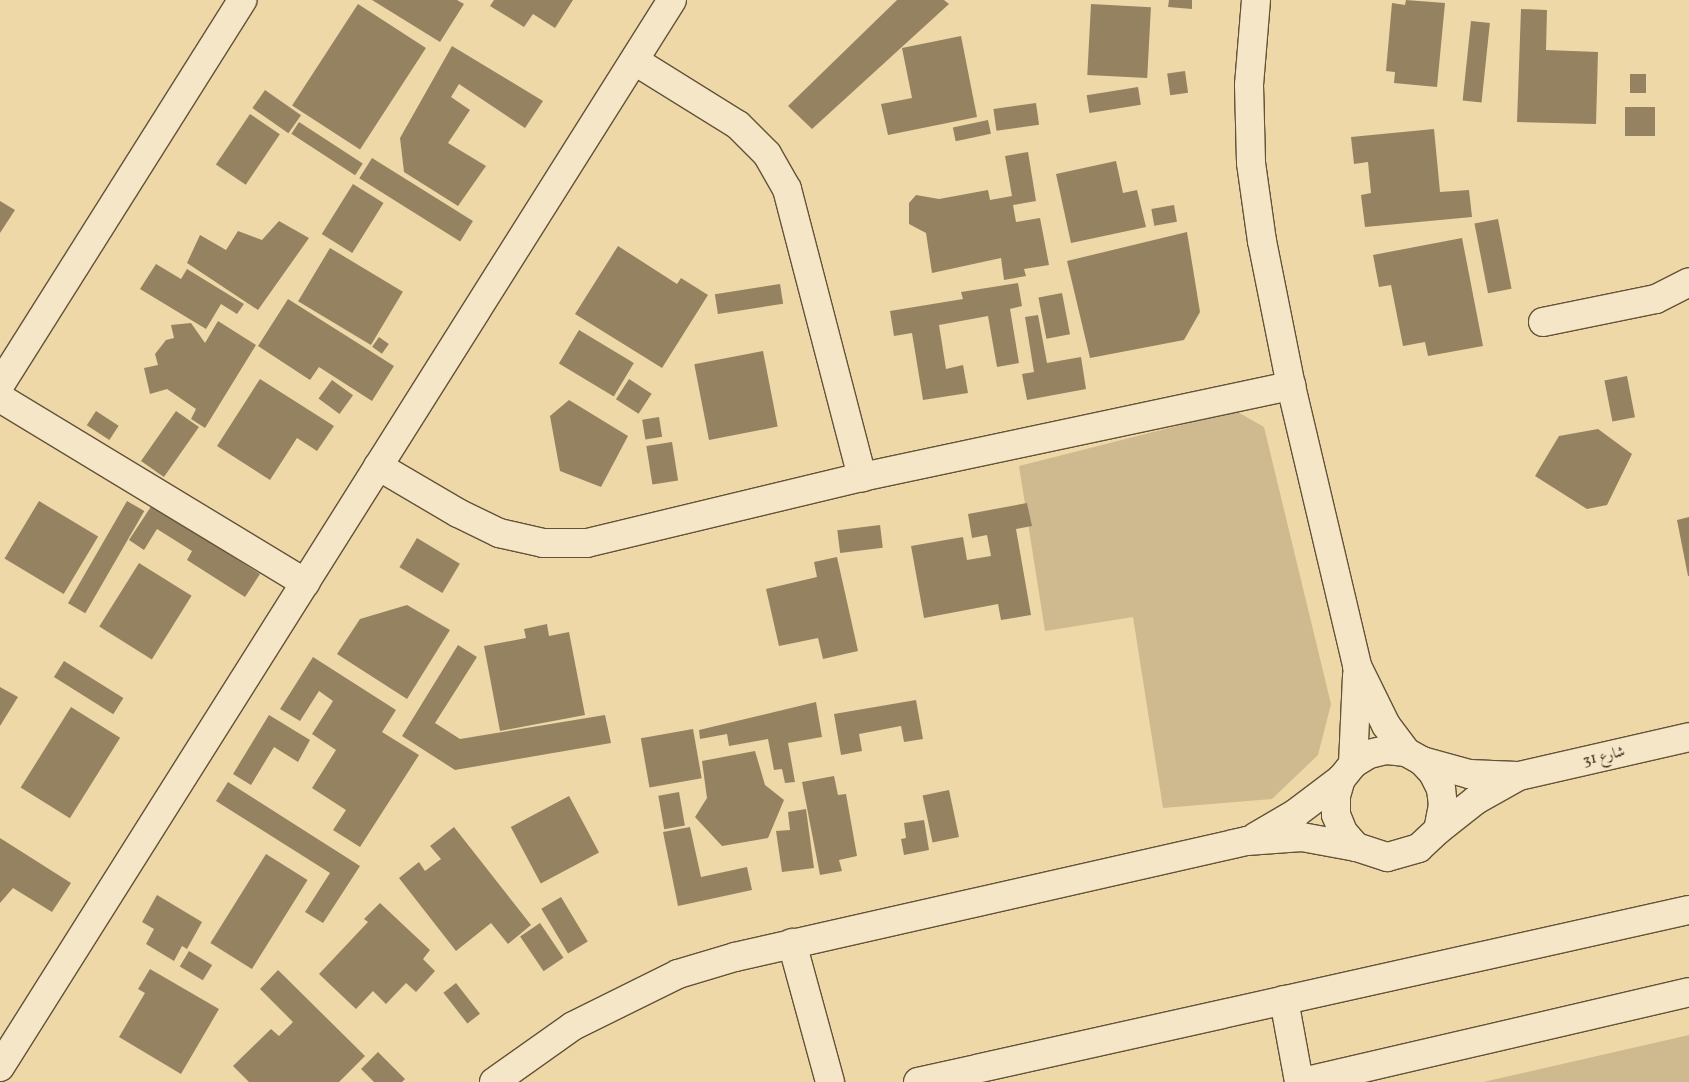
<!DOCTYPE html>
<meta charset="utf-8">
<style>
body{margin:0}
#map{position:relative;width:1689px;height:1082px;overflow:hidden;background:#eed8a8;font-family:Vollkorn,Amiri,serif}
div>[style]{position:absolute}
.green>*{inset:0;background:#cfba8f}
.building>*{inset:0;background:#958261;transform-origin:0 0}
.roads{filter:drop-shadow(1px 0 #635239) drop-shadow(-1px 0 #635239) drop-shadow(0 1px #635239) drop-shadow(0 -1px #635239)}
.minor>*{height:28px;margin:-14px;padding:0 14px;transform-origin:14px;border-radius:14px;background:#f4e6c6}
span{translate:-50% -50%;white-space:nowrap;text-align:center;line-height:1.15;-webkit-text-stroke:4px #f4e6c6;paint-order:stroke}
.street-label{font-size:15px;color:#352514}
</style>
<div id="map">
<div class="green">
<div style="clip-path:polygon(1236px 411px,1264px 427px,1331px 704px,1318px 755px,1272px 799px,1163px 808px,1133px 617px,1045px 631px,1019px 466px)"></div>
<div style="clip-path:polygon(1689px 1035px,1689px 1082px,1483px 1082px)"></div>
</div>
<div class="building">
<div style="clip-path:polygon(372px 0,457px 0,464px 4px,440px 42px)"></div>
<div style="clip-path:polygon(494px 0,573px 0,555px 28px,533px 14px,524px 27px,490px 6px)"></div>
<div style="clip-path:polygon(897px 0,944px 0,949px 4px,812px 129px,788px 106px)"></div>
<div style="clip-path:polygon(1169px 0,1192px 0,1192px 9px,1168px 7px)"></div>
<div style="clip-path:polygon(1406px 0,1445px 3px,1437px 87px,1394px 83px,1395px 72px,1386px 71px,1392px 3px,1405px 5px)"></div>
<div style="left:358px;top:4px;width:81px;height:121px;rotate:33deg"></div>
<div style="left:1091px;top:4px;width:60px;height:71px;rotate:3deg"></div>
<div style="clip-path:polygon(1521px 9px,1547px 10px,1546px 50px,1598px 52px,1596px 124px,1517px 122px)"></div>
<div style="left:1471px;top:21px;width:19px;height:80px;rotate:6deg"></div>
<div style="clip-path:polygon(961px 36px,977px 117px,888px 135px,881px 104px,912px 98px,902px 48px)"></div>
<div style="clip-path:polygon(452px 46px,543px 101px,525px 128px,459px 84px,451px 97px,470px 110px,448px 143px,486px 166px,458px 206px,404px 172px,400px 138px)"></div>
<div style="left:1185px;top:71px;width:22px;height:18px;rotate:82deg"></div>
<div style="left:1630px;top:74px;width:16px;height:19px"></div>
<div style="left:1138px;top:87px;width:18px;height:52px;rotate:81deg"></div>
<div style="left:265px;top:90px;width:44px;height:22px;rotate:35deg"></div>
<div style="left:1036px;top:103px;width:22px;height:43px;rotate:82deg"></div>
<div style="left:1655px;top:107px;width:29px;height:30px;rotate:90deg"></div>
<div style="left:250px;top:114px;width:36px;height:61px;rotate:34deg"></div>
<div style="left:988px;top:120px;width:14px;height:36px;rotate:78deg"></div>
<div style="left:299px;top:122px;width:76px;height:14px;rotate:33deg"></div>
<div style="clip-path:polygon(1434px 129px,1440px 192px,1469px 190px,1472px 217px,1365px 227px,1361px 195px,1371px 193px,1368px 162px,1354px 164px,1351px 137px)"></div>
<div style="clip-path:polygon(1028px 152px,1036px 201px,1013px 205px,1016px 222px,1040px 218px,1049px 265px,1024px 269px,1026px 276px,1004px 280px,1001px 258px,932px 273px,926px 233px,909px 224px,909px 203px,916px 195px,939px 199px,988px 190px,990px 200px,1012px 196px,1005px 156px)"></div>
<div style="left:372px;top:158px;width:119px;height:24px;rotate:32deg"></div>
<div style="clip-path:polygon(1116px 161px,1123px 193px,1137px 190px,1146px 227px,1071px 243px,1056px 174px)"></div>
<div style="left:353px;top:184px;width:36px;height:59px;rotate:32deg"></div>
<div style="clip-path:polygon(0 201px,15px 210px,0 233px)"></div>
<div style="left:1174px;top:205px;width:17px;height:23px;rotate:80deg"></div>
<div style="left:1498px;top:219px;width:71px;height:24px;rotate:79deg"></div>
<div style="clip-path:polygon(279px 221px,309px 238px,258px 310px,187px 263px,200px 235px,226px 250px,238px 231px,262px 240px)"></div>
<div style="clip-path:polygon(1187px 232px,1200px 312px,1184px 340px,1090px 358px,1067px 261px)"></div>
<div style="clip-path:polygon(1462px 238px,1483px 346px,1428px 356px,1425px 342px,1403px 346px,1391px 285px,1379px 287px,1373px 255px)"></div>
<div style="clip-path:polygon(618px 246px,677px 284px,681px 278px,708px 295px,662px 368px,575px 314px)"></div>
<div style="left:330px;top:248px;width:85px;height:62px;rotate:31deg"></div>
<div style="clip-path:polygon(156px 264px,181px 279px,187px 269px,244px 304px,237px 314px,221px 304px,206px 329px,140px 289px)"></div>
<div style="clip-path:polygon(1018px 283px,1022px 306px,1010px 309px,1019px 363px,997px 367px,988px 316px,939px 325px,946px 369px,963px 365px,968px 393px,923px 400px,912px 333px,894px 336px,890px 311px,963px 299px,961px 292px)"></div>
<div style="left:780px;top:284px;width:20px;height:66px;rotate:81deg"></div>
<div style="left:1062px;top:293px;width:42px;height:24px;rotate:79deg"></div>
<div style="clip-path:polygon(288px 299px,394px 366px,372px 401px,319px 367px,310px 380px,258px 346px)"></div>
<div style="clip-path:polygon(1038px 315px,1047px 363px,1081px 357px,1086px 389px,1027px 400px,1022px 374px,1034px 372px,1025px 317px)"></div>
<div style="clip-path:polygon(218px 321px,256px 345px,205px 428px,191px 419px,196px 409px,167px 389px,150px 394px,144px 368px,158px 365px,155px 354px,166px 340px,174px 338px,171px 325px,191px 323px,205px 343px)"></div>
<div style="left:579px;top:330px;width:64px;height:39px;rotate:31deg"></div>
<div style="left:379px;top:337px;width:12px;height:12px;rotate:35deg"></div>
<div style="left:763px;top:351px;width:77px;height:70px;rotate:79deg"></div>
<div style="left:1627px;top:376px;width:42px;height:23px;rotate:79deg"></div>
<div style="clip-path:polygon(260px 379px,334px 426px,317px 451px,297px 438px,270px 480px,217px 446px)"></div>
<div style="left:629px;top:379px;width:27px;height:24px;rotate:33deg"></div>
<div style="left:332px;top:380px;width:26px;height:23px;rotate:36deg"></div>
<div style="clip-path:polygon(569px 400px,628px 436px,601px 487px,560px 471px,550px 416px)"></div>
<div style="left:96px;top:411px;width:27px;height:17px;rotate:33deg"></div>
<div style="left:176px;top:411px;width:28px;height:61px;rotate:35deg"></div>
<div style="left:659px;top:417px;width:20px;height:17px;rotate:81deg"></div>
<div style="clip-path:polygon(1598px 429px,1632px 454px,1607px 505px,1587px 509px,1535px 476px,1559px 436px)"></div>
<div style="left:672px;top:442px;width:39px;height:26px;rotate:81deg"></div>
<div style="left:39px;top:501px;width:69px;height:67px;rotate:31deg"></div>
<div style="left:127px;top:501px;width:20px;height:118px;rotate:30deg"></div>
<div style="clip-path:polygon(1027px 503px,1032px 526px,1016px 529px,1031px 615px,1001px 620px,998px 604px,924px 618px,911px 546px,963px 537px,967px 560px,991px 556px,987px 535px,972px 538px,968px 514px)"></div>
<div style="clip-path:polygon(152px 505px,260px 574px,245px 597px,187px 560px,192px 551px,157px 529px,144px 550px,129px 540px)"></div>
<div style="clip-path:polygon(1689px 517px,1689px 576px,1688px 576px,1677px 520px)"></div>
<div style="left:880px;top:525px;width:23px;height:43px;rotate:83deg"></div>
<div style="left:417px;top:538px;width:50px;height:34px;rotate:31deg"></div>
<div style="clip-path:polygon(837px 557px,858px 651px,823px 659px,818px 638px,779px 646px,766px 589px,817px 577px,814px 562px)"></div>
<div style="left:139px;top:563px;width:62px;height:75px;rotate:32deg"></div>
<div style="clip-path:polygon(407px 605px,450px 630px,407px 699px,337px 654px,360px 619px)"></div>
<div style="clip-path:polygon(547px 624px,549px 636px,569px 632px,585px 715px,500px 731px,484px 646px,526px 638px,524px 629px)"></div>
<div style="clip-path:polygon(458px 645px,477px 657px,435px 723px,460px 739px,605px 715px,611px 743px,455px 770px,402px 736px)"></div>
<div style="clip-path:polygon(313px 657px,396px 710px,382px 732px,419px 755px,360px 847px,333px 830px,346px 810px,312px 788px,336px 750px,312px 734px,333px 701px,319px 691px,300px 721px,280px 709px)"></div>
<div style="left:64px;top:661px;width:70px;height:19px;rotate:32deg"></div>
<div style="clip-path:polygon(0 687px,18px 697px,0 726px)"></div>
<div style="clip-path:polygon(916px 700px,923px 739px,904px 742px,901px 726px,859px 734px,862px 751px,841px 755px,834px 714px)"></div>
<div style="clip-path:polygon(816px 702px,822px 737px,788px 743px,795px 782px,785px 783px,782px 769px,774px 770px,768px 739px,729px 746px,727px 734px,700px 739px,699px 730px)"></div>
<div style="left:71px;top:707px;width:58px;height:95px;rotate:32deg"></div>
<div style="clip-path:polygon(269px 715px,310px 740px,298px 762px,274px 747px,251px 785px,233px 774px)"></div>
<div style="left:693px;top:729px;width:50px;height:53px;rotate:80deg"></div>
<div style="clip-path:polygon(755px 751px,765px 785px,784px 800px,768px 838px,722px 846px,695px 817px,707px 798px,702px 761px)"></div>
<div style="clip-path:polygon(834px 776px,838px 795px,846px 794px,857px 856px,839px 860px,842px 871px,820px 875px,802px 782px)"></div>
<div style="clip-path:polygon(228px 782px,360px 866px,323px 923px,305px 912px,330px 873px,216px 801px)"></div>
<div style="left:949px;top:790px;width:48px;height:27px;rotate:78deg"></div>
<div style="left:679px;top:792px;width:34px;height:21px;rotate:80deg"></div>
<div style="left:569px;top:796px;width:64px;height:66px;rotate:62deg"></div>
<div style="clip-path:polygon(806px 809px,814px 868px,782px 872px,776px 831px,790px 830px,788px 812px)"></div>
<div style="clip-path:polygon(924px 820px,929px 850px,904px 855px,901px 839px,906px 838px,904px 823px)"></div>
<div style="clip-path:polygon(454px 827px,531px 925px,508px 944px,491px 923px,456px 951px,399px 878px,419px 862px,425px 871px,441px 859px,430px 846px)"></div>
<div style="clip-path:polygon(690px 827px,701px 877px,747px 867px,752px 890px,678px 906px,663px 832px)"></div>
<div style="clip-path:polygon(0 838px,71px 883px,52px 912px,13px 888px,0 903px)"></div>
<div style="left:266px;top:854px;width:49px;height:105px;rotate:32deg"></div>
<div style="clip-path:polygon(157px 895px,202px 922px,187px 949px,182px 946px,174px 961px,146px 944px,154px 929px,142px 922px)"></div>
<div style="left:561px;top:897px;width:52px;height:23px;rotate:59deg"></div>
<div style="clip-path:polygon(380px 903px,430px 950px,423px 959px,435px 971px,416px 992px,406px 983px,386px 1004px,373px 991px,356px 1009px,319px 974px,368px 922px,364px 919px)"></div>
<div style="left:540px;top:923px;width:42px;height:24px;rotate:56deg"></div>
<div style="left:189px;top:951px;width:27px;height:18px;rotate:31deg"></div>
<div style="clip-path:polygon(150px 969px,219px 1009px,181px 1074px,119px 1037px,145px 993px,138px 989px)"></div>
<div style="clip-path:polygon(278px 970px,365px 1056px,339px 1082px,249px 1082px,233px 1066px,271px 1029px,279px 1036px,293px 1022px,260px 989px)"></div>
<div style="left:456px;top:983px;width:39px;height:16px;rotate:52deg"></div>
<div style="clip-path:polygon(378px 1052px,405px 1079px,402px 1082px,374px 1082px,361px 1069px)"></div>
</div>
<div class="roads">
<div class="minor">
<div style="left:1256px;top:0;width:85px;rotate:94.7deg"></div>
<div style="left:1249px;top:85px;width:78px;rotate:88.5deg"></div>
<div style="left:1251px;top:163px;width:79px;rotate:82deg"></div>
<div style="left:1262px;top:241px;width:148px;rotate:78.7deg"></div>
<div style="left:1291px;top:386px;width:288px;rotate:76.7deg"></div>
<div style="left:1357px;top:666px;width:66px;rotate:63.8deg"></div>
<div style="left:1386px;top:725px;width:34px;rotate:53deg"></div>
<div style="left:635px;top:61px;width:121px;rotate:31.9deg"></div>
<div style="left:738px;top:125px;width:41px;rotate:45deg"></div>
<div style="left:767px;top:154px;width:40px;rotate:60.3deg"></div>
<div style="left:787px;top:189px;width:298px;rotate:75.4deg"></div>
<div style="left:1543px;top:322px;width:115px;rotate:-11.5deg"></div>
<div style="left:1656px;top:299px;width:37px;rotate:-27deg"></div>
<div style="left:0;top:385px;width:455px;rotate:-57.8deg"></div>
<div style="left:0;top:398px;width:357px;rotate:31.2deg"></div>
<div style="left:378px;top:466px;width:93px;rotate:30.4deg"></div>
<div style="left:458px;top:513px;width:46px;rotate:26deg"></div>
<div style="left:499px;top:533px;width:45px;rotate:12.8deg"></div>
<div style="left:543px;top:543px;width:44px"></div>
<div style="left:587px;top:543px;width:283px;rotate:-13.5deg"></div>
<div style="left:862px;top:477px;width:439px;rotate:-12deg"></div>
<div style="left:1387px;top:750px;width:19px;rotate:6deg"></div>
<div style="left:1406px;top:752px;width:18px;rotate:29deg"></div>
<div style="left:1422px;top:761px;width:16px;rotate:47deg"></div>
<div style="left:1433px;top:773px;width:18px;rotate:63deg"></div>
<div style="left:1441px;top:789px;width:16px;rotate:83deg"></div>
<div style="left:1443px;top:805px;width:25px;rotate:101deg"></div>
<div style="left:1438px;top:830px;width:26px;rotate:137deg"></div>
<div style="left:1419px;top:848px;width:33px;rotate:164deg"></div>
<div style="left:1387px;top:857px;width:33px;rotate:-162deg"></div>
<div style="left:1356px;top:847px;width:20px;rotate:-131deg"></div>
<div style="left:1343px;top:832px;width:18px;rotate:-112deg"></div>
<div style="left:1336px;top:815px;width:19px;rotate:-90deg"></div>
<div style="left:1336px;top:796px;width:18px;rotate:-74deg"></div>
<div style="left:1341px;top:779px;width:19px;rotate:-51deg"></div>
<div style="left:1353px;top:764px;width:19px;rotate:-32deg"></div>
<div style="left:1369px;top:754px;width:18px;rotate:-13deg"></div>
<div style="left:1422px;top:761px;width:49px;rotate:15.5deg"></div>
<div style="left:1469px;top:774px;width:48px;rotate:2.4deg"></div>
<div style="left:1353px;top:764px;width:89px;rotate:-87.4deg"></div>
<div style="left:1438px;top:830px;width:48px;rotate:-38.3deg"></div>
<div style="left:1476px;top:800px;width:49px;rotate:-29.2deg"></div>
<div style="left:1519px;top:776px;width:174px;rotate:-12.9deg"></div>
<div style="left:1255px;top:837px;width:48px;rotate:-30.3deg"></div>
<div style="left:1296px;top:813px;width:56px;rotate:-37.1deg"></div>
<div style="left:792px;top:943px;width:144px;rotate:74.7deg"></div>
<div style="left:1284px;top:1000px;width:83px;rotate:79.6deg"></div>
<div style="left:0;top:1067px;width:1261px;rotate:-57.8deg"></div>
<div style="left:494px;top:1082px;width:97px;rotate:-35.3deg"></div>
<div style="left:573px;top:1026px;width:117px;rotate:-26.3deg"></div>
<div style="left:678px;top:974px;width:59px;rotate:-16.6deg"></div>
<div style="left:735px;top:957px;width:525px;rotate:-12.77deg"></div>
<div style="left:1247px;top:841px;width:55px;rotate:-4.2deg"></div>
<div style="left:1302px;top:837px;width:55px;rotate:10.5deg"></div>
<div style="left:918px;top:1082px;width:790px;rotate:-12.58deg"></div>
<div style="left:1303px;top:1082px;width:396px;rotate:-13.1deg"></div>
</div>
</div>
<div class="street-label">
<span style="left:1604px;top:757px;rotate:-13deg">شارع 31</span>
</div>
</div>
